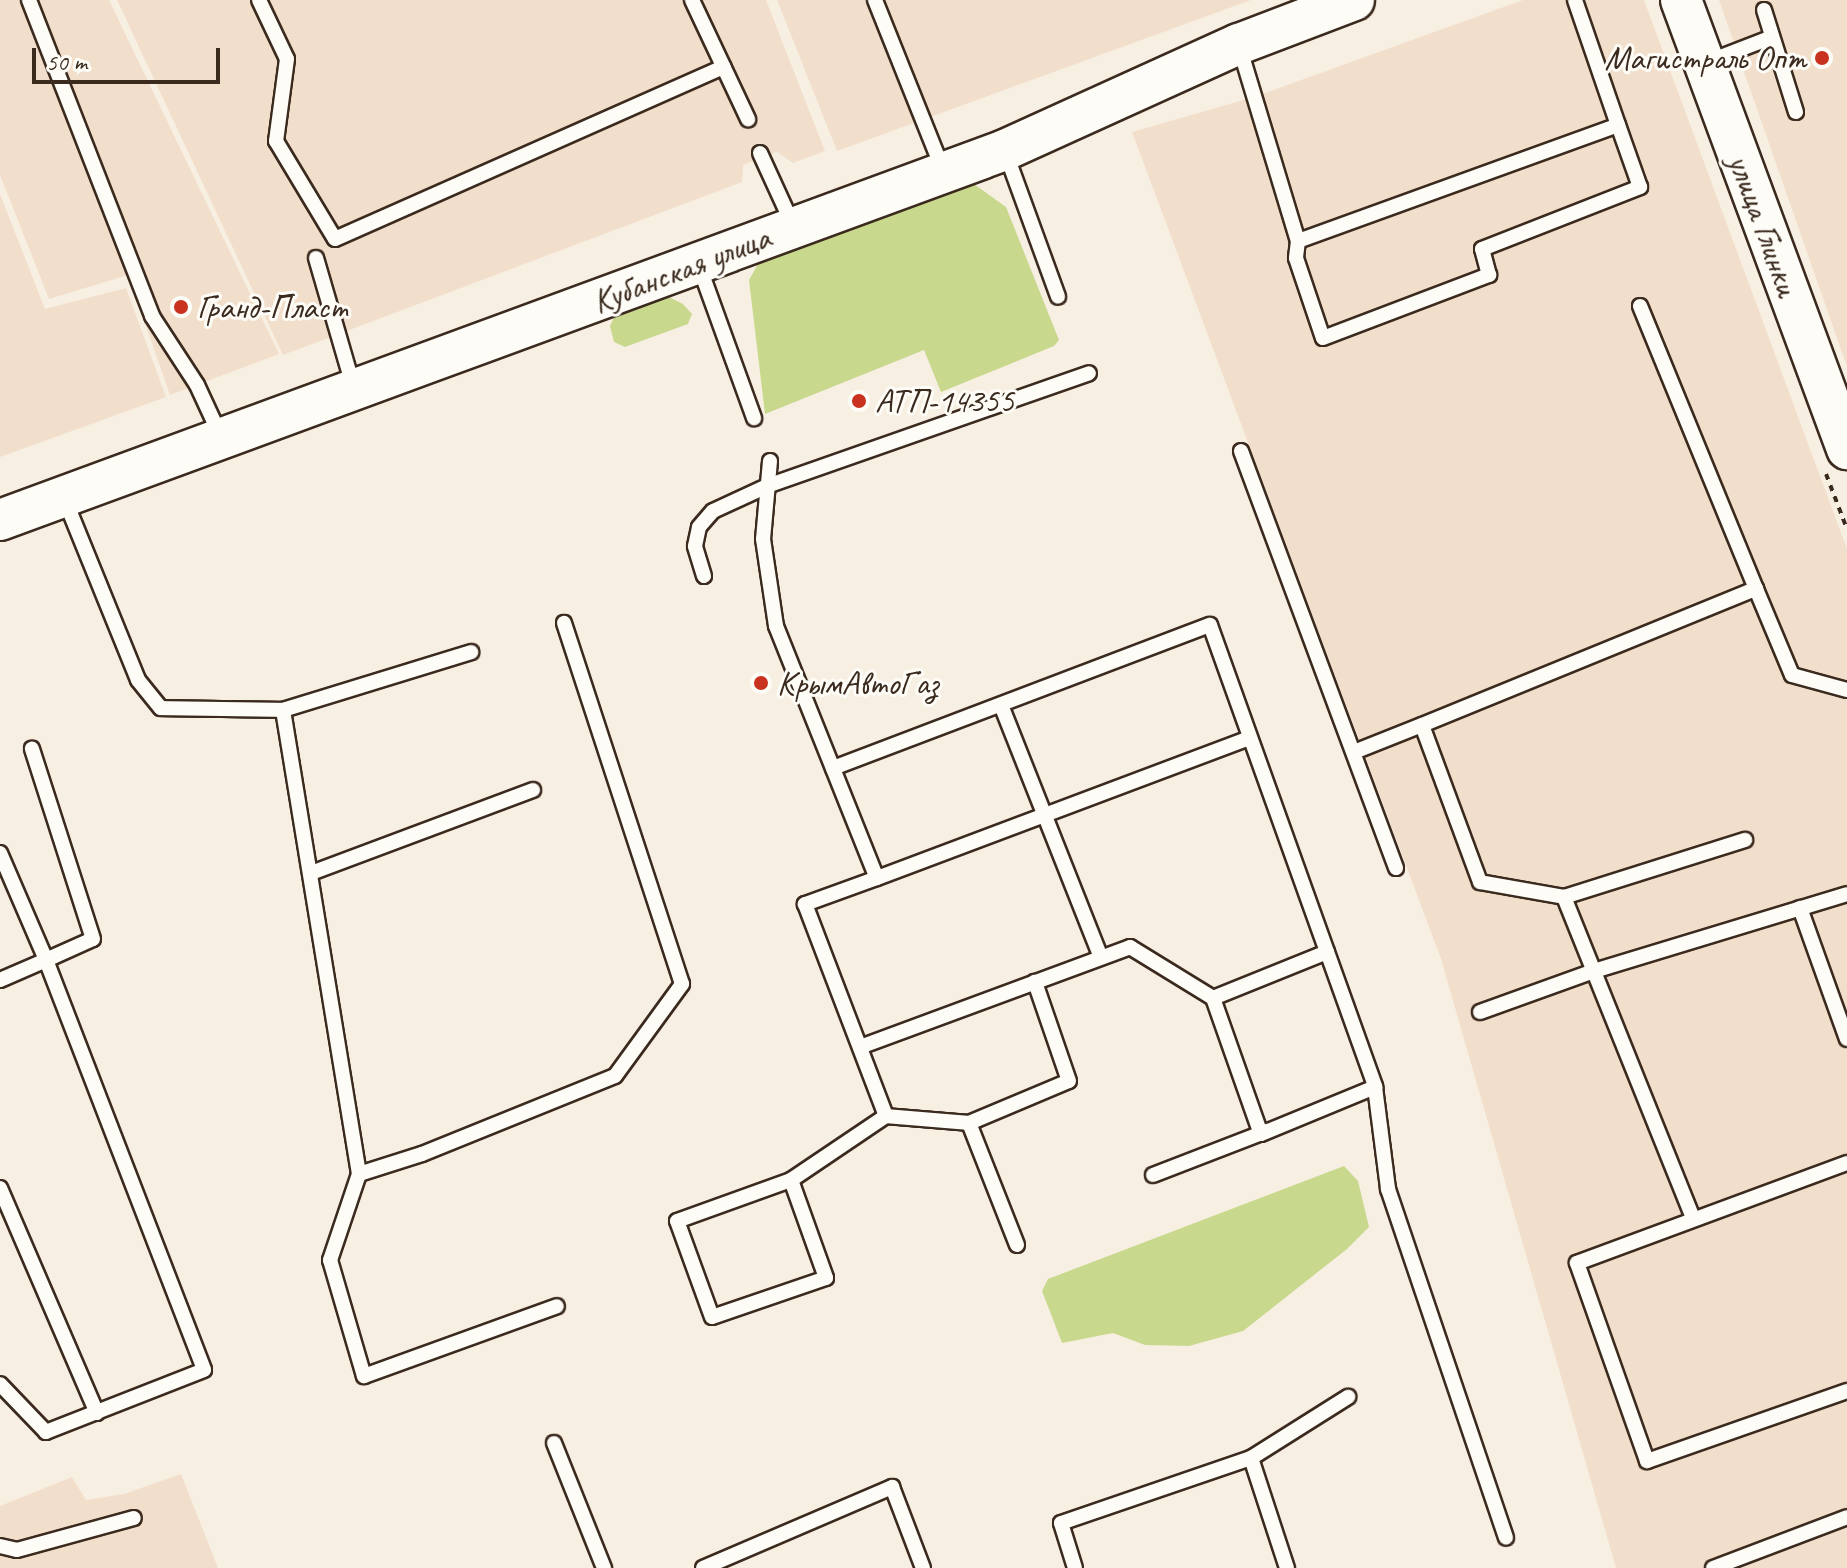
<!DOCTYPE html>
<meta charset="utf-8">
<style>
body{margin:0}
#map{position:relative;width:1847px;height:1568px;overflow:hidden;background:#f8efe3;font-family:Caveat,sans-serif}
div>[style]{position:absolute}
.built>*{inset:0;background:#f2dfcb}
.green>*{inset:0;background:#c8d88d}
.path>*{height:4px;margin-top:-2px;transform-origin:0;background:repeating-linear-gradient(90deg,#3b2a1e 0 6px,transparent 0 12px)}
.roads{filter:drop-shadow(2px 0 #3b2a1e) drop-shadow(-2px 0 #3b2a1e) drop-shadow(0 2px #3b2a1e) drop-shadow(0 -2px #3b2a1e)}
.lane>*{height:14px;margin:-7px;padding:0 7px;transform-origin:7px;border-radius:7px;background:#fdfcf7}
.secondary>*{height:40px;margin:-20px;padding:0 20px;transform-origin:20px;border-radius:20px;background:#fdfcf7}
.dots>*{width:22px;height:22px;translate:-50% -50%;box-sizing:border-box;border:4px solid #fdfcf7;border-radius:50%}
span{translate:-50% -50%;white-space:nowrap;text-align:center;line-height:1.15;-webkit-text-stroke:6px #fdfcf7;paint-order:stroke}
.poi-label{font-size:34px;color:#3b2a1e}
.right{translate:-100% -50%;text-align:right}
.left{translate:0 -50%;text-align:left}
.street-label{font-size:34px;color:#3b2a1e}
.scale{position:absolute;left:32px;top:48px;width:188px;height:36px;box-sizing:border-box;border:4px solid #3b2a1e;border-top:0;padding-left:10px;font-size:24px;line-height:28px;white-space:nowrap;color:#3b2a1e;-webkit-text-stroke:6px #fdfcf7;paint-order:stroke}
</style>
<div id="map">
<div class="built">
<div style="clip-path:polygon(0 0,109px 0,279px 354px,170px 395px,128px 275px,49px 299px,0 175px)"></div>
<div style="clip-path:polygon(117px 0,766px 0,825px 151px,793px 163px,777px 152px,743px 165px,742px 182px,283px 355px)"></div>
<div style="clip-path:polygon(777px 0,1251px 0,837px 151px)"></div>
<div style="clip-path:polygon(1523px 0,1644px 0,1847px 549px,1847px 1568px,1616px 1568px,1441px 959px,1132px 132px,1254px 97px)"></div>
<div style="clip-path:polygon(1719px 0,1847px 0,1847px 367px)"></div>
<div style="clip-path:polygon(0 194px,45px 309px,126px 288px,166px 397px,0 457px)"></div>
<div style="clip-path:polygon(181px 1474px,218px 1568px,0 1568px,0 1506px,72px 1477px,86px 1500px,124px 1494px)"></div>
</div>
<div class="green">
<div style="clip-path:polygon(974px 184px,1006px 207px,1059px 340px,1054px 346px,941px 392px,924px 350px,765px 414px,749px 280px,759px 262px)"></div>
<div style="clip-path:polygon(667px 296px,683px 304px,692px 314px,688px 324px,625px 347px,614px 342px,610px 326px,615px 315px)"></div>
<div style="clip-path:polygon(1344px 1166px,1358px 1181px,1369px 1227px,1347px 1249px,1243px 1331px,1189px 1346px,1145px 1345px,1113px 1333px,1062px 1343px,1042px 1291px,1048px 1279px)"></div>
</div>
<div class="path">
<div style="left:1826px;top:474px;width:59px;rotate:69.1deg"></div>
</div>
<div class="roads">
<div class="lane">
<div style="left:29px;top:0;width:339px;rotate:68.7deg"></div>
<div style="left:152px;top:316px;width:82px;rotate:56.9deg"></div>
<div style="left:197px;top:385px;width:57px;rotate:65.2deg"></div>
<div style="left:259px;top:0;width:65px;rotate:64.6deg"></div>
<div style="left:287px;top:59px;width:83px;rotate:97.6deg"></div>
<div style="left:276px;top:141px;width:114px;rotate:59deg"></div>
<div style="left:335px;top:239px;width:425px;rotate:-23.9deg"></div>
<div style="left:692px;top:0;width:132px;rotate:64.8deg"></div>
<div style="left:875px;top:0;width:183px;rotate:68.2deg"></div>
<div style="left:1764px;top:10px;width:107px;rotate:72.6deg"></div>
<div style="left:1239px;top:46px;width:204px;rotate:73.2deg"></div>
<div style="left:1298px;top:241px;width:340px;rotate:-19.9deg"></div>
<div style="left:1618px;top:125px;width:132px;rotate:-109deg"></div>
<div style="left:1705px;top:63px;width:72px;rotate:-21.2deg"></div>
<div style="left:1005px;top:151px;width:155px;rotate:70deg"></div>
<div style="left:760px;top:153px;width:79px;rotate:65.4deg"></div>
<div style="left:1298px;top:241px;width:17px;rotate:97deg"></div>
<div style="left:1296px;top:258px;width:84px;rotate:71.4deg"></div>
<div style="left:1323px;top:338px;width:178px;rotate:-20.8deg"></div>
<div style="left:1489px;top:275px;width:27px;rotate:-105deg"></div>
<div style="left:1482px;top:249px;width:170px;rotate:-21.4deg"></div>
<div style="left:1640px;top:187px;width:66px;rotate:-109.5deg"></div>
<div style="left:316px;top:258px;width:136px;rotate:73.8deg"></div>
<div style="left:699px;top:266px;width:162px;rotate:70.1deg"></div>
<div style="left:1640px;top:306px;width:306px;rotate:67.7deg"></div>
<div style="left:1241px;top:451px;width:445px;rotate:69.6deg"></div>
<div style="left:770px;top:461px;width:78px;rotate:95.1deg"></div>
<div style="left:763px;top:539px;width:88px;rotate:81.5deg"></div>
<div style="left:776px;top:626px;width:271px;rotate:68.2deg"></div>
<div style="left:877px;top:878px;width:77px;rotate:160.1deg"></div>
<div style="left:805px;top:904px;width:227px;rotate:69.1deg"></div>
<div style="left:886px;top:1116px;width:83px;rotate:4.8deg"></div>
<div style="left:969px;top:1123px;width:131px;rotate:68.5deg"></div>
<div style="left:65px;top:500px;width:194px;rotate:67.9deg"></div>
<div style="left:138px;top:680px;width:36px;rotate:51deg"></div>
<div style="left:161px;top:708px;width:122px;rotate:0.9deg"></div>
<div style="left:283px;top:710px;width:470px;rotate:80.7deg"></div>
<div style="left:359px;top:1174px;width:66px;rotate:-17.6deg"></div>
<div style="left:422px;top:1154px;width:208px;rotate:-22deg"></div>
<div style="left:615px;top:1076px;width:114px;rotate:-53.9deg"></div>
<div style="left:682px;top:984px;width:380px;rotate:-108.1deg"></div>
<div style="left:704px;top:576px;width:31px;rotate:-107deg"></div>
<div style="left:695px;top:546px;width:19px;rotate:-78deg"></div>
<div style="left:699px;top:527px;width:21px;rotate:-49deg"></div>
<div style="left:713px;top:511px;width:60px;rotate:-24.8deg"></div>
<div style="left:767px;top:486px;width:341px;rotate:-19.3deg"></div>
<div style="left:1001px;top:705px;width:271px;rotate:68.4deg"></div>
<div style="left:283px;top:710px;width:197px;rotate:-17.1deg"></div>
<div style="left:1354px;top:752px;width:73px;rotate:-21.7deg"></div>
<div style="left:833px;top:768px;width:403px;rotate:-20.8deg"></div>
<div style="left:1210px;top:625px;width:491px;rotate:70.3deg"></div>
<div style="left:1375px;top:1087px;width:103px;rotate:82.7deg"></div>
<div style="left:1388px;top:1189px;width:368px;rotate:71.3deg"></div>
<div style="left:0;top:853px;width:116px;rotate:66.7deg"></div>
<div style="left:46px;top:960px;width:51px;rotate:-24.1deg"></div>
<div style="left:93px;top:939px;width:200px;rotate:-107.8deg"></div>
<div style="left:311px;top:873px;width:237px;rotate:-20.5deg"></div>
<div style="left:877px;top:878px;width:398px;rotate:-20.6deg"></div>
<div style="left:1564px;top:897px;width:190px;rotate:-17.5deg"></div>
<div style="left:1800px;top:908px;width:139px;rotate:70.3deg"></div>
<div style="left:0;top:980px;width:50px;rotate:-23.5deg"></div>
<div style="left:46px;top:960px;width:439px;rotate:68.9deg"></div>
<div style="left:204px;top:1370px;width:170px;rotate:158.6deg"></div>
<div style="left:46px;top:1432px;width:66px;rotate:-133.8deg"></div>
<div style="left:1213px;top:998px;width:123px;rotate:-22deg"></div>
<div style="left:1480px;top:1012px;width:121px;rotate:-19.8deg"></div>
<div style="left:1594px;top:971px;width:264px;rotate:-16.9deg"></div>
<div style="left:860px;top:1047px;width:288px;rotate:-20.3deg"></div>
<div style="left:1130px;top:947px;width:97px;rotate:31.6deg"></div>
<div style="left:1213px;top:998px;width:144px;rotate:70.6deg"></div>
<div style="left:1261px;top:1134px;width:123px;rotate:-22.4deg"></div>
<div style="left:969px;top:1123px;width:108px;rotate:-22.8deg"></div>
<div style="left:1069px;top:1081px;width:105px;rotate:-109deg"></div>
<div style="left:1847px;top:1163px;width:288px;rotate:159.7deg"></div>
<div style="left:1577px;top:1263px;width:210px;rotate:70.5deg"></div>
<div style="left:1647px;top:1461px;width:212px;rotate:-19.3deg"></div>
<div style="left:359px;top:1174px;width:91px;rotate:108.6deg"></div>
<div style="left:330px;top:1260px;width:121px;rotate:73.7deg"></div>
<div style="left:364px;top:1376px;width:205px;rotate:-19.9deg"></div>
<div style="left:1153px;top:1175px;width:122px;rotate:-21.1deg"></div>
<div style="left:791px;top:1180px;width:104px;rotate:70.3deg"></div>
<div style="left:826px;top:1278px;width:120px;rotate:161.1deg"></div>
<div style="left:712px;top:1317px;width:102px;rotate:-110deg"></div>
<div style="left:677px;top:1221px;width:121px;rotate:-19.8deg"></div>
<div style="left:791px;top:1180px;width:115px;rotate:-34deg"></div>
<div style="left:0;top:1188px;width:245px;rotate:66.7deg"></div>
<div style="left:1693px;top:1218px;width:346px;rotate:-111.9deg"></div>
<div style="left:1564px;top:897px;width:85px;rotate:-169.9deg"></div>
<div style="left:1480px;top:882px;width:167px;rotate:-110.3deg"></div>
<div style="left:1422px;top:725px;width:361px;rotate:-22.2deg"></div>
<div style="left:1756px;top:589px;width:93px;rotate:67.3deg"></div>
<div style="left:1792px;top:675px;width:57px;rotate:15.3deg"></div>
<div style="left:554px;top:1443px;width:135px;rotate:68.2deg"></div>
<div style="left:1251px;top:1458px;width:116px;rotate:71.9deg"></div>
<div style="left:0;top:1546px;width:17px;rotate:13deg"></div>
<div style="left:17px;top:1550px;width:121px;rotate:-15.3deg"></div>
<div style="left:703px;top:1568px;width:206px;rotate:-23.2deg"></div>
<div style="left:892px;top:1487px;width:87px;rotate:69.1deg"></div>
<div style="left:1075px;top:1568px;width:47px;rotate:-107.3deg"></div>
<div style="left:1061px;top:1523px;width:201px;rotate:-18.9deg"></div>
<div style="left:1251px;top:1458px;width:115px;rotate:-32.2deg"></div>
<div style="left:1713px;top:1568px;width:143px;rotate:-20.8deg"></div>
</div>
<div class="secondary">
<div style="left:1681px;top:0;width:479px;rotate:69.7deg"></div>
<div style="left:0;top:520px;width:1071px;rotate:-20.21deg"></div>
<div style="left:1005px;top:150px;width:257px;rotate:-24.4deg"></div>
<div style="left:1239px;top:44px;width:123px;rotate:-20.9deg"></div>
</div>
</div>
<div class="dots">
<div style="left:1822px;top:58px;background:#c8321e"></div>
<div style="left:181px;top:307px;background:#c8321e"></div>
<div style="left:859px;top:401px;background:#c8321e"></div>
<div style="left:761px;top:683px;background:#c8321e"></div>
</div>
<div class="poi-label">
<span class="right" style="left:1806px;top:58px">Магистраль Опт</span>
<span class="left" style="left:197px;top:307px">Гранд-Пласт</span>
<span class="left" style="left:875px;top:401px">АТП-14355</span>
<span class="left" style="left:777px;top:683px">КрымАвтоГаз</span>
</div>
<div class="street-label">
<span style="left:1764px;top:225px;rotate:70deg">улица Глинки</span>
<span style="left:681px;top:269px;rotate:-21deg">Кубанская улица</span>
</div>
<div class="scale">50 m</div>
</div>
